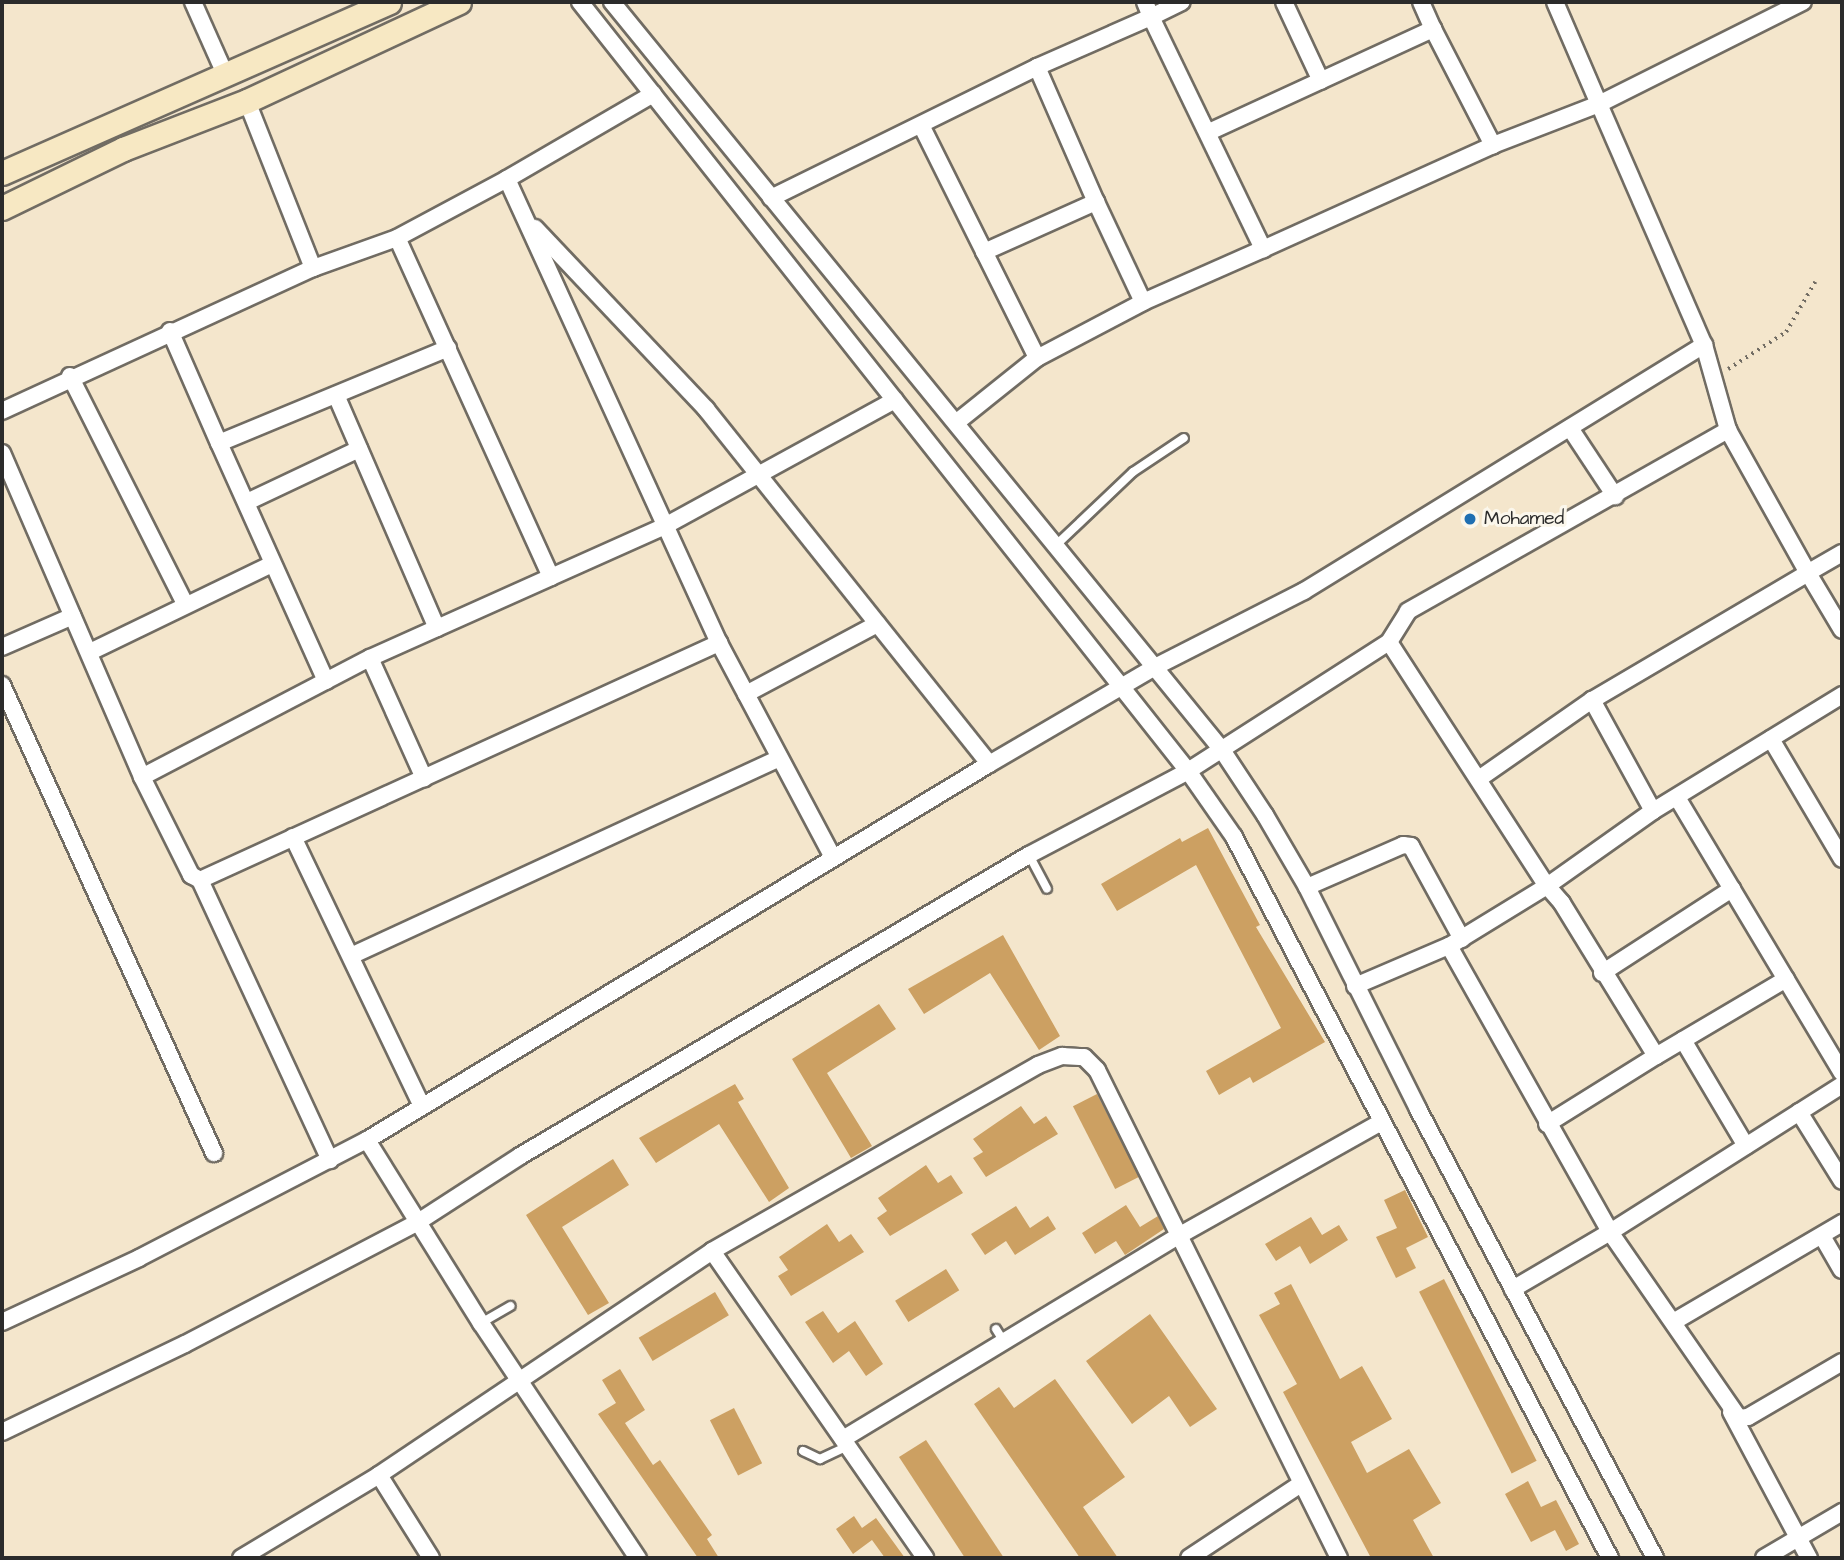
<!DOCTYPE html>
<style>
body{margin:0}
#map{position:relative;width:1844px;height:1560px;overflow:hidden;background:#f4e6cc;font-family:"Architects Daughter",sans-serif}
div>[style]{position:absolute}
.building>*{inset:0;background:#cca062;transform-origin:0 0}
.path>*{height:3.5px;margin-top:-1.75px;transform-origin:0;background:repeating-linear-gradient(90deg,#716c63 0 2px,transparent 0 7px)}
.roads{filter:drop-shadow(2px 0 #716c63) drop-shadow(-2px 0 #716c63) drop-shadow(0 2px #716c63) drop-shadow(0 -2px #716c63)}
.service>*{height:8px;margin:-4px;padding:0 4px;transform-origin:4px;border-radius:4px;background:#fff}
.minor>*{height:16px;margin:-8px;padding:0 8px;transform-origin:8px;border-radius:8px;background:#fff}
.secondary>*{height:23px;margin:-11.5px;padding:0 11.5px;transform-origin:11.5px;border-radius:11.5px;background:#f7e8c3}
.dots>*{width:19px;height:19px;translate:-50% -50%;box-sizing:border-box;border:4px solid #fbf7ec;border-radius:50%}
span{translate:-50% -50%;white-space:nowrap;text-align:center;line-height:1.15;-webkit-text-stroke:6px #fbf7ec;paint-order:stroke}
.poi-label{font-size:19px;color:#2b2b2b}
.left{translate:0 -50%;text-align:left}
.frame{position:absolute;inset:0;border:4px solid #2b2b2b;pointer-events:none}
</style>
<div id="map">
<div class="building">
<div style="clip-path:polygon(1208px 828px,1260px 925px,1256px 927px,1325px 1042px,1253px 1083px,1250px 1077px,1219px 1095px,1206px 1071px,1281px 1028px,1196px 865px,1117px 911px,1101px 884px,1180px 838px,1182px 842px)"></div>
<div style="clip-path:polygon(1003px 935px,1060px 1036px,1039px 1050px,990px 973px,924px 1014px,908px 989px)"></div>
<div style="clip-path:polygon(879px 1004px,896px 1029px,827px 1073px,872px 1146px,851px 1158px,792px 1059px)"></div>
<div style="clip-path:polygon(735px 1084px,744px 1099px,738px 1102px,789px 1188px,769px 1202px,719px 1124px,656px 1163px,639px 1138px)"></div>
<div style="left:1097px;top:1094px;width:93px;height:27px;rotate:63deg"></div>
<div style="clip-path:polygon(1021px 1106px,1034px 1124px,1046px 1116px,1058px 1134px,986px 1177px,973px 1158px,983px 1152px,973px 1139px)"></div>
<div style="clip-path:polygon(613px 1159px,629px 1185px,562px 1227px,609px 1303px,588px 1315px,526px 1215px)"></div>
<div style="clip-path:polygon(926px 1165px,938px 1183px,951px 1175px,963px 1193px,890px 1236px,877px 1218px,887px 1211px,878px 1198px)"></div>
<div style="clip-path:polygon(1405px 1190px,1428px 1237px,1406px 1248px,1416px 1268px,1396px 1278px,1376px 1237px,1397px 1228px,1384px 1200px)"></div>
<div style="clip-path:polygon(1126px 1205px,1140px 1227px,1158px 1216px,1164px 1229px,1125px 1255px,1116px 1241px,1095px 1254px,1082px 1233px)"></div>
<div style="clip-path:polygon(1016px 1206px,1030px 1228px,1048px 1216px,1056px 1229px,1015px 1255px,1006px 1241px,985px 1255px,971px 1234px)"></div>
<div style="clip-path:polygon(1311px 1217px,1322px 1235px,1339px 1225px,1348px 1240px,1310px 1264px,1300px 1246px,1276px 1261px,1265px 1244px)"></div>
<div style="clip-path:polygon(827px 1224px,839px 1242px,851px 1234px,864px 1252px,791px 1296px,778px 1276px,788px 1270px,779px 1257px)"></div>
<div style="left:946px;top:1269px;width:25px;height:60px;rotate:58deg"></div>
<div style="left:1444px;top:1279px;width:204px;height:28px;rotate:63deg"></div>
<div style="clip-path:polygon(1291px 1284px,1340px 1379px,1362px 1366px,1392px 1419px,1351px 1442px,1367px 1473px,1409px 1449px,1441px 1503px,1413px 1520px,1434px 1558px,1371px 1558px,1283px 1392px,1297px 1384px,1259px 1315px,1280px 1304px,1274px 1293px)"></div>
<div style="left:715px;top:1292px;width:27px;height:89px;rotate:59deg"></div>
<div style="clip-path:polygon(823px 1311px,838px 1333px,855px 1321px,883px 1364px,866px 1376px,849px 1351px,833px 1363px,805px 1322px)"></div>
<div style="clip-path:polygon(1150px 1314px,1217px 1409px,1190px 1427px,1169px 1396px,1132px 1424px,1086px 1361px)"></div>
<div style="clip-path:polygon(620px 1369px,645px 1410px,625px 1423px,653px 1465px,660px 1460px,712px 1535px,707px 1539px,719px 1558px,698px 1558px,598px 1414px,616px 1403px,602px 1380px)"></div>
<div style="clip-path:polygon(1055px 1379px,1125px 1477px,1083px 1507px,1118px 1558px,1080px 1558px,974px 1404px,999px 1387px,1014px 1408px)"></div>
<div style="left:734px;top:1408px;width:62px;height:27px;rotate:63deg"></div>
<div style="clip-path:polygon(926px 1440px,1004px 1558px,965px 1558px,899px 1457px)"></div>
<div style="clip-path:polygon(1528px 1481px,1541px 1507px,1556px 1500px,1579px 1544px,1566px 1551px,1555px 1530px,1531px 1542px,1505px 1494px)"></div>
<div style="clip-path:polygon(854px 1516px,862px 1528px,876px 1518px,905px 1558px,885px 1558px,872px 1540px,853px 1554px,836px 1529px)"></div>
</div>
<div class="path">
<div style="left:1728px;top:369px;width:69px;rotate:-32.5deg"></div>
<div style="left:1786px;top:332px;width:58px;rotate:-59.9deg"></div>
</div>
<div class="roads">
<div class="service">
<div style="left:1054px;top:547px;width:109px;rotate:-43.5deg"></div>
<div style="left:1133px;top:472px;width:61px;rotate:-33.7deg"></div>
<div style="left:1029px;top:855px;width:38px;rotate:62deg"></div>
<div style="left:481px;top:1323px;width:34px;rotate:-30deg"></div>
<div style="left:996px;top:1329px;width:15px;rotate:58deg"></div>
<div style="left:803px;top:1451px;width:19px;rotate:25deg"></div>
<div style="left:820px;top:1459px;width:31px;rotate:-25deg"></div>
</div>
<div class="minor">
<div style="left:193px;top:2px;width:79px;rotate:66deg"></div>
<div style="left:580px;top:2px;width:980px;rotate:51.67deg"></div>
<div style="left:1188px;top:771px;width:80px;rotate:55.1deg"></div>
<div style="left:1234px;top:837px;width:813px;rotate:62.46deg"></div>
<div style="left:612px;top:2px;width:965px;rotate:50.8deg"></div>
<div style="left:1222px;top:750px;width:78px;rotate:56.5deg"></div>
<div style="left:1265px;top:815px;width:83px;rotate:59.7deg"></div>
<div style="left:1307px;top:887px;width:248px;rotate:63.4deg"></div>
<div style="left:1418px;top:1109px;width:508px;rotate:62.17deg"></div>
<div style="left:1145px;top:2px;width:16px;rotate:68deg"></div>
<div style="left:1151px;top:17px;width:34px;rotate:-26deg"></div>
<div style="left:1284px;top:2px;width:87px;rotate:64.9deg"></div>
<div style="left:1421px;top:2px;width:30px;rotate:66deg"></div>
<div style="left:1555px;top:2px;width:111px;rotate:66.7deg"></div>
<div style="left:1599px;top:104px;width:228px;rotate:-26.6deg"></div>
<div style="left:1037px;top:67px;width:147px;rotate:66.4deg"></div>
<div style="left:922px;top:127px;width:258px;rotate:63.5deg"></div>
<div style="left:1209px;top:132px;width:247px;rotate:-24.7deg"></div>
<div style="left:1433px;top:29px;width:131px;rotate:62.7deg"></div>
<div style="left:507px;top:179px;width:169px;rotate:-30.2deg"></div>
<div style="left:771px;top:198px;width:297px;rotate:-26.2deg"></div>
<div style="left:1037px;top:67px;width:124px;rotate:-23.7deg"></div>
<div style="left:1151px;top:17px;width:258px;rotate:64.2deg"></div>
<div style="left:1263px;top:249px;width:252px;rotate:-24.3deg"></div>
<div style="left:1493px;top:145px;width:114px;rotate:-21.1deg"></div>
<div style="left:1599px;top:104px;width:263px;rotate:66.5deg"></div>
<div style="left:1704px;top:345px;width:88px;rotate:74.2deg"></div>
<div style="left:1728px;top:430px;width:164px;rotate:60.8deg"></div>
<div style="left:1808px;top:573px;width:251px;rotate:149.5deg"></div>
<div style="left:1592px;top:700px;width:136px;rotate:145.1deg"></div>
<div style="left:535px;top:228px;width:249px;rotate:46.6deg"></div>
<div style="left:706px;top:409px;width:454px;rotate:51.4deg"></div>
<div style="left:984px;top:252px;width:123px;rotate:-24.1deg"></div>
<div style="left:1096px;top:202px;width:110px;rotate:64.8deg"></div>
<div style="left:170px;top:331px;width:122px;rotate:66.4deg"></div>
<div style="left:219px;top:443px;width:248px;rotate:-22.5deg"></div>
<div style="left:70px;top:376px;width:255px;rotate:63.2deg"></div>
<div style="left:336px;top:395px;width:254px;rotate:66.6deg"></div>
<div style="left:2px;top:411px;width:342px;rotate:-24.7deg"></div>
<div style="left:957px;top:422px;width:102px;rotate:-38.7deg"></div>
<div style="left:1037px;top:358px;width:120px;rotate:-27.8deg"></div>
<div style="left:1143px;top:302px;width:131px;rotate:-23.8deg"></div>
<div style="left:1570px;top:428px;width:82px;rotate:56.5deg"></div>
<div style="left:219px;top:443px;width:261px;rotate:65.8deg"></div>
<div style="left:2px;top:453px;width:353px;rotate:66.6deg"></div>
<div style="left:142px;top:777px;width:110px;rotate:63.4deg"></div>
<div style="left:191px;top:875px;width:10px;rotate:29deg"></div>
<div style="left:200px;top:880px;width:571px;rotate:-24.54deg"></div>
<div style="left:719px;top:643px;width:510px;rotate:-114.56deg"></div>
<div style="left:507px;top:179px;width:125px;rotate:151.8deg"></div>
<div style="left:397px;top:238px;width:89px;rotate:160.3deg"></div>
<div style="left:313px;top:268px;width:180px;rotate:-111.6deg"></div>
<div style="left:247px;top:502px;width:124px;rotate:-25.3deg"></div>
<div style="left:1842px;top:553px;width:39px;rotate:150deg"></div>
<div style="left:1808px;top:573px;width:66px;rotate:59.2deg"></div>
<div style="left:551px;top:577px;width:125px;rotate:-24.1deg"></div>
<div style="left:665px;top:526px;width:262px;rotate:-28.7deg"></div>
<div style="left:1389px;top:642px;width:291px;rotate:57.1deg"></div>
<div style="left:1547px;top:886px;width:115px;rotate:148.5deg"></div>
<div style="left:1449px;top:946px;width:328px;rotate:60.6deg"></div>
<div style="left:1610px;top:1232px;width:113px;rotate:149.6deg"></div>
<div style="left:719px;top:643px;width:242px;rotate:62deg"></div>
<div style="left:2px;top:647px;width:77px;rotate:-23.6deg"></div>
<div style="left:90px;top:652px;width:202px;rotate:-25.8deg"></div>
<div style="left:370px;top:658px;width:132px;rotate:65.8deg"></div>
<div style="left:2px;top:685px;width:514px;rotate:65.63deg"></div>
<div style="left:746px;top:694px;width:149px;rotate:-28.1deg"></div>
<div style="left:1771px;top:739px;width:139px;rotate:59.4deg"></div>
<div style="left:142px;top:777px;width:257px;rotate:-27.6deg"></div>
<div style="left:370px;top:658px;width:198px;rotate:-24.1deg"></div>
<div style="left:551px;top:577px;width:372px;rotate:-114.4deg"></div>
<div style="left:1678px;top:799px;width:319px;rotate:59.1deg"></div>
<div style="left:1653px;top:811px;width:222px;rotate:-31.5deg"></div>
<div style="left:293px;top:837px;width:296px;rotate:64.4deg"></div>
<div style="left:200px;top:880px;width:309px;rotate:65.1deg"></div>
<div style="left:1307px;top:887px;width:105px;rotate:-23.6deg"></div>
<div style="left:1403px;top:845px;width:8px;rotate:7deg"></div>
<div style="left:1411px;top:846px;width:106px;rotate:61.3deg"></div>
<div style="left:351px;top:956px;width:472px;rotate:-24.8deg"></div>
<div style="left:1602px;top:973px;width:155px;rotate:-32.9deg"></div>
<div style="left:1355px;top:986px;width:102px;rotate:-23.1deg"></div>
<div style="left:1683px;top:1040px;width:123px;rotate:59.3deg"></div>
<div style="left:1656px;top:1056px;width:151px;rotate:-30.6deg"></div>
<div style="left:1842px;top:1085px;width:275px;rotate:147.6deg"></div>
<div style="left:1610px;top:1232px;width:226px;rotate:55.3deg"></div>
<div style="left:1739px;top:1418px;width:9px;rotate:-6deg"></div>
<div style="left:1748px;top:1417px;width:109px;rotate:-30.3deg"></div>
<div style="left:1799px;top:1112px;width:81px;rotate:58.1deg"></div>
<div style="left:1547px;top:1124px;width:128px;rotate:-32deg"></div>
<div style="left:1656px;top:1056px;width:180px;rotate:-121.6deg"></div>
<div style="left:1562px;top:903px;width:23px;rotate:-131deg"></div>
<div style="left:1547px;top:886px;width:130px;rotate:-35.3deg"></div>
<div style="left:1653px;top:811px;width:127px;rotate:-118.8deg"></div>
<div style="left:367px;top:1140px;width:216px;rotate:58.1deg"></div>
<div style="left:481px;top:1323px;width:283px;rotate:56.3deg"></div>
<div style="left:1822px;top:1236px;width:39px;rotate:60deg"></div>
<div style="left:712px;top:1251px;width:374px;rotate:55.2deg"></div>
<div style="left:1675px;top:1321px;width:194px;rotate:-30.4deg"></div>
<div style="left:2px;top:1322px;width:151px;rotate:-25deg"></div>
<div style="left:139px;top:1258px;width:257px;rotate:-27.4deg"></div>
<div style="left:367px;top:1140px;width:727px;rotate:-31.15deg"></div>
<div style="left:989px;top:764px;width:190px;rotate:-30.3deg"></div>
<div style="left:1153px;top:668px;width:169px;rotate:-27deg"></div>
<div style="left:1304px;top:591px;width:470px;rotate:-31.6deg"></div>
<div style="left:1731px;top:1412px;width:166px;rotate:61.9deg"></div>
<div style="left:2px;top:1432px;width:203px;rotate:-25.7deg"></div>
<div style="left:185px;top:1344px;width:263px;rotate:-27.6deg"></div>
<div style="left:418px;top:1222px;width:121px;rotate:-32.9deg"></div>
<div style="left:520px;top:1156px;width:591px;rotate:-30.6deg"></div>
<div style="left:1029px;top:855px;width:180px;rotate:-27.8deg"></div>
<div style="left:1188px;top:771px;width:239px;rotate:-32.7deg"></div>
<div style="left:1389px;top:642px;width:36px;rotate:-58deg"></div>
<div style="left:1408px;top:611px;width:368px;rotate:-29.5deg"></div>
<div style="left:843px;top:1439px;width:394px;rotate:-31.2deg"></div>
<div style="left:1180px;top:1235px;width:231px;rotate:-29.3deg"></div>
<div style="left:379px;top:1475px;width:98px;rotate:57.9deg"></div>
<div style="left:241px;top:1558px;width:161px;rotate:-31deg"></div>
<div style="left:379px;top:1475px;width:401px;rotate:-33.9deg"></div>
<div style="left:712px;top:1251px;width:375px;rotate:-29.7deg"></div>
<div style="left:1038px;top:1065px;width:26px;rotate:-21deg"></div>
<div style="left:1062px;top:1056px;width:22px;rotate:3deg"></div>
<div style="left:1084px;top:1057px;width:18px;rotate:45deg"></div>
<div style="left:1097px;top:1070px;width:545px;rotate:63.62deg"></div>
<div style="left:1189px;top:1558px;width:134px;rotate:-33.5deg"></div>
<div style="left:1764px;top:1558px;width:91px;rotate:-30.5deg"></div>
</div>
<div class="secondary">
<div style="left:2px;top:173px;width:423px;rotate:-23.8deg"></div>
<div style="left:2px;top:208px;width:135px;rotate:-26deg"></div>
<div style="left:123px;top:149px;width:133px;rotate:-21.2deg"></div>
<div style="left:247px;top:101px;width:234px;rotate:-25deg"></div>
</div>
</div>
<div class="dots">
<div style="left:1470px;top:519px;background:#1f6fb2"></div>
</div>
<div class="poi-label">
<span class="left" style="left:1484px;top:519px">Mohamed</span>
</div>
<div class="frame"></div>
</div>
